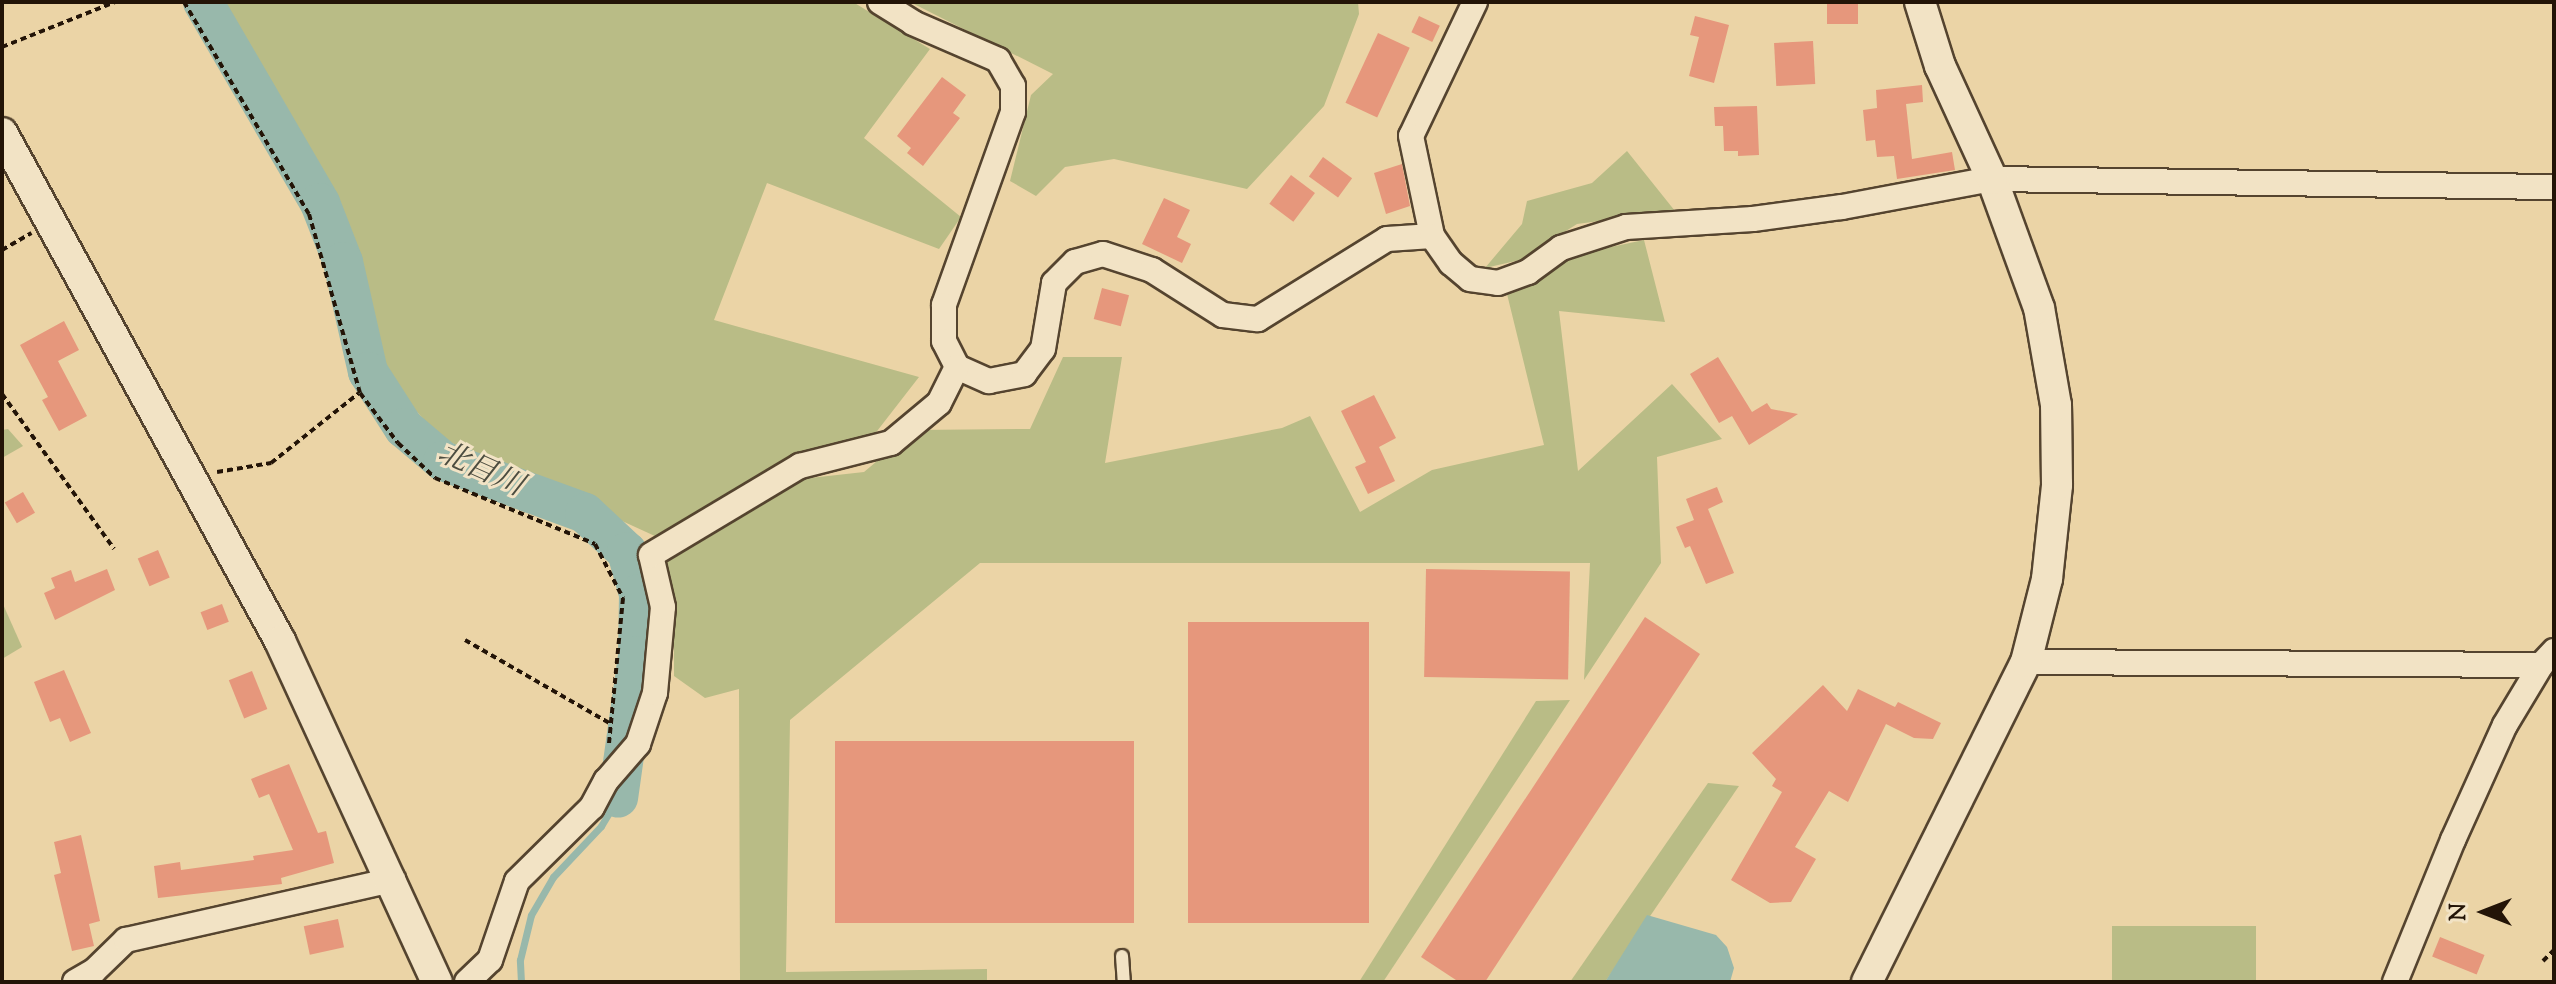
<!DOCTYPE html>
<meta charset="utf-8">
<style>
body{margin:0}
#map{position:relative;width:2556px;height:984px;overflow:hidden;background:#ebd4a6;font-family:"Sorts Mill Goudy","Noto Serif JP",serif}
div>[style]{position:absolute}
.green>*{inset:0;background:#b9bc86;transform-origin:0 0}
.water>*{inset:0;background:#98b8ab}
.stream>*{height:7px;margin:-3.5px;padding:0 3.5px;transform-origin:3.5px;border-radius:3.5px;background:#98b8ab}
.river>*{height:40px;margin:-20px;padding:0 20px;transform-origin:20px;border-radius:20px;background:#98b8ab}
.building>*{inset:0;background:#e6977c;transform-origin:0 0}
.path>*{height:4px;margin-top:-2px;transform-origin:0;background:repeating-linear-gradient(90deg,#231407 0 6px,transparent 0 10px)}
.roads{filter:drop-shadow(2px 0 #55442f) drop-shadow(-2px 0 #55442f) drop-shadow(0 2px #55442f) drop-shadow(0 -2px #55442f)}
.service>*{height:12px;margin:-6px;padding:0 6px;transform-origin:6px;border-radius:6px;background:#f2e3c5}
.minor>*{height:24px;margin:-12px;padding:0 12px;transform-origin:12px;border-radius:12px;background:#f2e3c5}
.tertiary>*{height:30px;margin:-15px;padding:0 15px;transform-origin:15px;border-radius:15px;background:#f2e3c5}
span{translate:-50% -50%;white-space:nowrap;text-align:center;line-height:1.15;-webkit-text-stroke:6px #f2e3c5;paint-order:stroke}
.water-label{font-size:30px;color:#4c4d40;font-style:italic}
.frame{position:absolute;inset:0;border:4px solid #231407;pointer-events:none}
.north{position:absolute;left:2444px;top:872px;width:80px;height:80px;-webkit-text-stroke:6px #f2e3c5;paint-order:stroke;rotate:270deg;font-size:22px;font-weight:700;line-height:32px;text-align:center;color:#231407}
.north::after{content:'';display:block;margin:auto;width:28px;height:36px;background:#231407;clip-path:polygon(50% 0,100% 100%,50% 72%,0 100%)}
</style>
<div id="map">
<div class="green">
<div style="clip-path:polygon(211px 2px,853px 2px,930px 49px,864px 138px,961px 217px,939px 249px,767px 183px,714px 320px,919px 377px,874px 435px,807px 452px,810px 478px,864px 472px,914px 430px,1030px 429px,1063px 357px,1122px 357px,1105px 463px,1282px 428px,1310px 416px,1360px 512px,1432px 470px,1544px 445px,1507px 294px,1568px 256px,1644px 240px,1665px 322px,1559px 311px,1578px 471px,1672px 384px,1722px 439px,1657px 457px,1661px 563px,1584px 680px,1590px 563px,980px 563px,790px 720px,786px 972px,987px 969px,987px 982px,740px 982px,739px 689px,705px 698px,674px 676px,674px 622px,657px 537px,439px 437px,384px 374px,350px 257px,322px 193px)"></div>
<div style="clip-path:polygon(910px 2px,1358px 2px,1359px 14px,1324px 106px,1247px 189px,1114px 159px,1065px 167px,1036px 196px,1010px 181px,1031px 95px,1053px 74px)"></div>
<div style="clip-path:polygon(1627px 151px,1675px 211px,1577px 224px,1520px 260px,1485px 268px,1522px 224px,1527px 201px,1592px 183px)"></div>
<div style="clip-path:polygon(8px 429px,23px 446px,2px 458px,2px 430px)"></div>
<div style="clip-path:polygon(2px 602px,22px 647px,2px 659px)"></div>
<div style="clip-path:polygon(1570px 700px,1383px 982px,1359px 982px,1536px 701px)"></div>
<div style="clip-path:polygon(1708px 783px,1739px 786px,1605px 982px,1570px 982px)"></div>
<div style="left:2112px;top:926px;width:144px;height:56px"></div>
</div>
<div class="water">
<div style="clip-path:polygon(1647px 915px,1716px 935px,1727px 947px,1734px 968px,1730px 982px,1605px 982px)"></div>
</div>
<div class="stream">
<div style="left:521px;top:982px;width:22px;rotate:-93deg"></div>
<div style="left:520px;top:960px;width:46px;rotate:-76.3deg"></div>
<div style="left:531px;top:915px;width:44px;rotate:-59.9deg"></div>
<div style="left:553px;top:877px;width:70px;rotate:-46.7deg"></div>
<div style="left:601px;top:826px;width:33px;rotate:-59deg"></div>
</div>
<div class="river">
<div style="left:203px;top:2px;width:233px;rotate:59.8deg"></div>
<div style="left:320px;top:203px;width:63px;rotate:68.7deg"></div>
<div style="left:343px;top:262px;width:113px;rotate:77.2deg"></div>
<div style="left:368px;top:372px;width:67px;rotate:57.3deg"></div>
<div style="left:404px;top:428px;width:51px;rotate:40.2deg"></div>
<div style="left:443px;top:461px;width:151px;rotate:20.1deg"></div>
<div style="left:585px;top:513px;width:57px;rotate:42.9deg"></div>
<div style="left:627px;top:552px;width:44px;rotate:74.1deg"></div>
<div style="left:639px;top:594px;width:62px;rotate:90.9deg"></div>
<div style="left:638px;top:656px;width:143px;rotate:98deg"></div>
</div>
<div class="building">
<div style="left:1827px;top:2px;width:31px;height:22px"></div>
<div style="left:1419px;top:16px;width:23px;height:18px;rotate:25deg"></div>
<div style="clip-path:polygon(1695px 16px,1729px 25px,1714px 83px,1689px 76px,1699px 37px,1690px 35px)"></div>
<div style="left:1378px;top:33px;width:35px;height:77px;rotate:25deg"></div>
<div style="left:1813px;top:41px;width:43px;height:39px;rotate:87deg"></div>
<div style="clip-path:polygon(942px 77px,966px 95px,953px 113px,960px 118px,923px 166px,907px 153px,911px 148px,897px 136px)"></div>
<div style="clip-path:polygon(1922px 85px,1923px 102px,1906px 104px,1912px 159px,1952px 152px,1955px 170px,1897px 179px,1894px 156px,1877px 157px,1875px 140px,1866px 141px,1863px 110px,1877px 108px,1876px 90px)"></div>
<div style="clip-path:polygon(1757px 106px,1759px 155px,1738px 156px,1738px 151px,1724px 151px,1723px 126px,1715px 126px,1714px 107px)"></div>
<div style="left:1323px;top:157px;width:36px;height:24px;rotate:36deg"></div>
<div style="clip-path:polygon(1402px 164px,1410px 206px,1386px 214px,1374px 173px)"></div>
<div style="left:1291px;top:175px;width:30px;height:36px;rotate:37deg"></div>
<div style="clip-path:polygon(1164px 198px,1190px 210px,1177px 237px,1191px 244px,1182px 263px,1142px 244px)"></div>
<div style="left:1102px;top:288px;width:28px;height:32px;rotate:15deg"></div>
<div style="clip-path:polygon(64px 321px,79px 350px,58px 361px,87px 416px,59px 431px,42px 400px,48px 397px,20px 345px)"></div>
<div style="clip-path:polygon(1718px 357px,1752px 412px,1767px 403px,1771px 409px,1798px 414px,1749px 445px,1732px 416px,1719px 423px,1690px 374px)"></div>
<div style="clip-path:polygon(1374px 395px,1396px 438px,1379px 447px,1395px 481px,1368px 494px,1355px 467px,1366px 462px,1341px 411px)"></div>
<div style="clip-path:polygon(1717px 487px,1723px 502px,1708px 509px,1734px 573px,1706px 584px,1690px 546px,1685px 548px,1676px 527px,1694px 520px,1686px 499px)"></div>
<div style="left:23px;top:492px;width:24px;height:21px;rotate:60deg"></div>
<div style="left:158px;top:550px;width:30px;height:22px;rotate:67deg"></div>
<div style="clip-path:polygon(107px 569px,115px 590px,55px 620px,44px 593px,55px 588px,51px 578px,71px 570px,75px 582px)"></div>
<div style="left:1426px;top:569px;width:144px;height:108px;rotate:1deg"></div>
<div style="left:222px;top:604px;width:19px;height:23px;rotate:69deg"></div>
<div style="clip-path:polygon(1645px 617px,1700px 654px,1485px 982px,1459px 982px,1421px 957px)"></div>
<div style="left:1188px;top:622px;width:181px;height:301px"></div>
<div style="clip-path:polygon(64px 670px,91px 733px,70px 742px,60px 718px,50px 722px,34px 682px)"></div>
<div style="left:252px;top:671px;width:41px;height:25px;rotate:68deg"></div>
<div style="clip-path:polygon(1823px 685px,1847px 711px,1858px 689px,1895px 707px,1898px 702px,1941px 723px,1933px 739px,1914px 738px,1886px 724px,1848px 802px,1829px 791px,1795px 847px,1816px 859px,1791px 902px,1770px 903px,1731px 880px,1782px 792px,1772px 786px,1776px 779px,1752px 753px)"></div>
<div style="left:1134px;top:741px;width:182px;height:299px;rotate:90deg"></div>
<div style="clip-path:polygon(289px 764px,318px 833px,326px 831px,334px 863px,281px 878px,282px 884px,158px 898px,154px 866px,180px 862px,181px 870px,254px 860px,253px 856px,293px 850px,269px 794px,259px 798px,251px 779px)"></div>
<div style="clip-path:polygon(81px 835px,100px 921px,89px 924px,94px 946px,72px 951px,54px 875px,61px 873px,54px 842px)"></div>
<div style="left:338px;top:919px;width:29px;height:35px;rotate:78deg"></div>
<div style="left:2440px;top:937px;width:48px;height:21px;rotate:22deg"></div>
</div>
<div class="path">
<div style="left:184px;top:2px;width:246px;rotate:59.5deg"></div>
<div style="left:309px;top:214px;width:186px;rotate:74.1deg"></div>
<div style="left:360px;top:393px;width:63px;rotate:52.8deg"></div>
<div style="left:398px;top:443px;width:51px;rotate:43.4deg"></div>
<div style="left:435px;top:478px;width:173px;rotate:22.4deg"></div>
<div style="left:595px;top:544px;width:61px;rotate:62.6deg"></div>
<div style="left:623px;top:598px;width:146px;rotate:95.5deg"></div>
<div style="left:2px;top:47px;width:122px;rotate:-21.7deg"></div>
<div style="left:2px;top:250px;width:34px;rotate:-30deg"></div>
<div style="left:2px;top:394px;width:191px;rotate:54.1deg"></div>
<div style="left:217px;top:472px;width:55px;rotate:-9.5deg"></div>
<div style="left:271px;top:463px;width:112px;rotate:-38.5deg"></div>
<div style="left:465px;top:640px;width:168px;rotate:29.9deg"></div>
<div style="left:2543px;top:961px;width:16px;rotate:-45deg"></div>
</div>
<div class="roads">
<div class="service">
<div style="left:1122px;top:956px;width:26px;rotate:86deg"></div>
</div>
<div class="minor">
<div style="left:880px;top:2px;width:39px;rotate:32deg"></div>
<div style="left:913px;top:23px;width:93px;rotate:23.5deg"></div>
<div style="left:998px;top:60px;width:30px;rotate:60deg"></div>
<div style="left:1013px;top:86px;width:26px;rotate:90deg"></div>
<div style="left:1013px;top:112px;width:205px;rotate:109.7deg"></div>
<div style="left:944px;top:305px;width:36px;rotate:90deg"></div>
<div style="left:944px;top:341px;width:29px;rotate:63deg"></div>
<div style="left:957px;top:367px;width:35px;rotate:24deg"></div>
<div style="left:989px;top:381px;width:36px;rotate:-11deg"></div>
<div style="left:1024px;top:374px;width:31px;rotate:-53deg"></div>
<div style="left:1043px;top:349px;width:67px;rotate:-80.5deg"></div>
<div style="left:1054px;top:283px;width:30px;rotate:-45deg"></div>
<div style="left:1075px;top:262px;width:29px;rotate:-16deg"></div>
<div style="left:1103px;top:254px;width:52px;rotate:18.1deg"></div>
<div style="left:1152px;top:270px;width:84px;rotate:32.4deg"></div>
<div style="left:1223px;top:315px;width:35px;rotate:7deg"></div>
<div style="left:1258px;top:319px;width:152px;rotate:-31.8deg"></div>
<div style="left:1387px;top:239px;width:45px;rotate:-3.8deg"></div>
<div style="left:1475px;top:2px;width:148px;rotate:115.5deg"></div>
<div style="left:1411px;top:136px;width:102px;rotate:78.1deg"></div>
<div style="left:1432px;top:236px;width:33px;rotate:55deg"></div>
<div style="left:1451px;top:263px;width:25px;rotate:40deg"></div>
<div style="left:1470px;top:279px;width:28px;rotate:8deg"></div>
<div style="left:1498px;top:283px;width:32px;rotate:-20deg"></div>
<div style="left:1528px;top:272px;width:41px;rotate:-36deg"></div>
<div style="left:1561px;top:248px;width:68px;rotate:-17.9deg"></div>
<div style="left:1626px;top:227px;width:127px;rotate:-3.6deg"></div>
<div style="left:1753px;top:219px;width:90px;rotate:-7.7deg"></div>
<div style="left:1842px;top:207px;width:153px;rotate:-10.6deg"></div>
<div style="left:1992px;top:179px;width:562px;rotate:0.82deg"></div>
<div style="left:2026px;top:662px;width:515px;rotate:0.33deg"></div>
<div style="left:75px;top:982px;width:22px;rotate:-30deg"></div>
<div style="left:94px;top:971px;width:45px;rotate:-44.1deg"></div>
<div style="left:126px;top:940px;width:274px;rotate:-12.7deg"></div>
<div style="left:467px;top:982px;width:32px;rotate:-44deg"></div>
<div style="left:490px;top:960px;width:83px;rotate:-71.1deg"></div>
<div style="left:517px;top:881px;width:105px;rotate:-44.6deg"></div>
<div style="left:592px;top:807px;width:30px;rotate:-62deg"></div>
<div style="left:606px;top:781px;width:49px;rotate:-49.1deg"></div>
<div style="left:638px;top:744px;width:54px;rotate:-71.6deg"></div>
<div style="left:655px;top:693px;width:86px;rotate:-84.7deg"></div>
<div style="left:663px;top:607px;width:53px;rotate:-103deg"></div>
<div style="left:651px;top:555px;width:174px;rotate:-30.9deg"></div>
<div style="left:800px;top:466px;width:94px;rotate:-14.2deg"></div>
<div style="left:891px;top:443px;width:62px;rotate:-39.8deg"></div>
<div style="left:939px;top:403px;width:40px;rotate:-63.4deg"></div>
<div style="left:2395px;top:982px;width:153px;rotate:-67.8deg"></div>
<div style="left:2453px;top:840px;width:126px;rotate:-65.7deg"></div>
<div style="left:2505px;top:725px;width:70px;rotate:-59deg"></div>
<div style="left:2541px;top:665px;width:19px;rotate:-47deg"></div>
</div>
<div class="tertiary">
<div style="left:2px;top:133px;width:579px;rotate:61.31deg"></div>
<div style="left:280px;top:641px;width:375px;rotate:65.3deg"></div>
<div style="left:1867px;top:982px;width:357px;rotate:-63.6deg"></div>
<div style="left:2026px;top:662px;width:86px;rotate:-75.8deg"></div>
<div style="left:2047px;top:579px;width:95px;rotate:-83.9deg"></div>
<div style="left:2057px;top:485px;width:80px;rotate:-90.7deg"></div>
<div style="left:2056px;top:405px;width:98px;rotate:-99.9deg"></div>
<div style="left:2039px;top:308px;width:137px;rotate:-110deg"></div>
<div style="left:1992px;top:179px;width:124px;rotate:-114.7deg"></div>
<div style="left:1940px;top:66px;width:67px;rotate:-107.4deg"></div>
</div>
</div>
<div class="water-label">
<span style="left:480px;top:471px;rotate:24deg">北目川</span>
</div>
<div class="frame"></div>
<div class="north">N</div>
</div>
